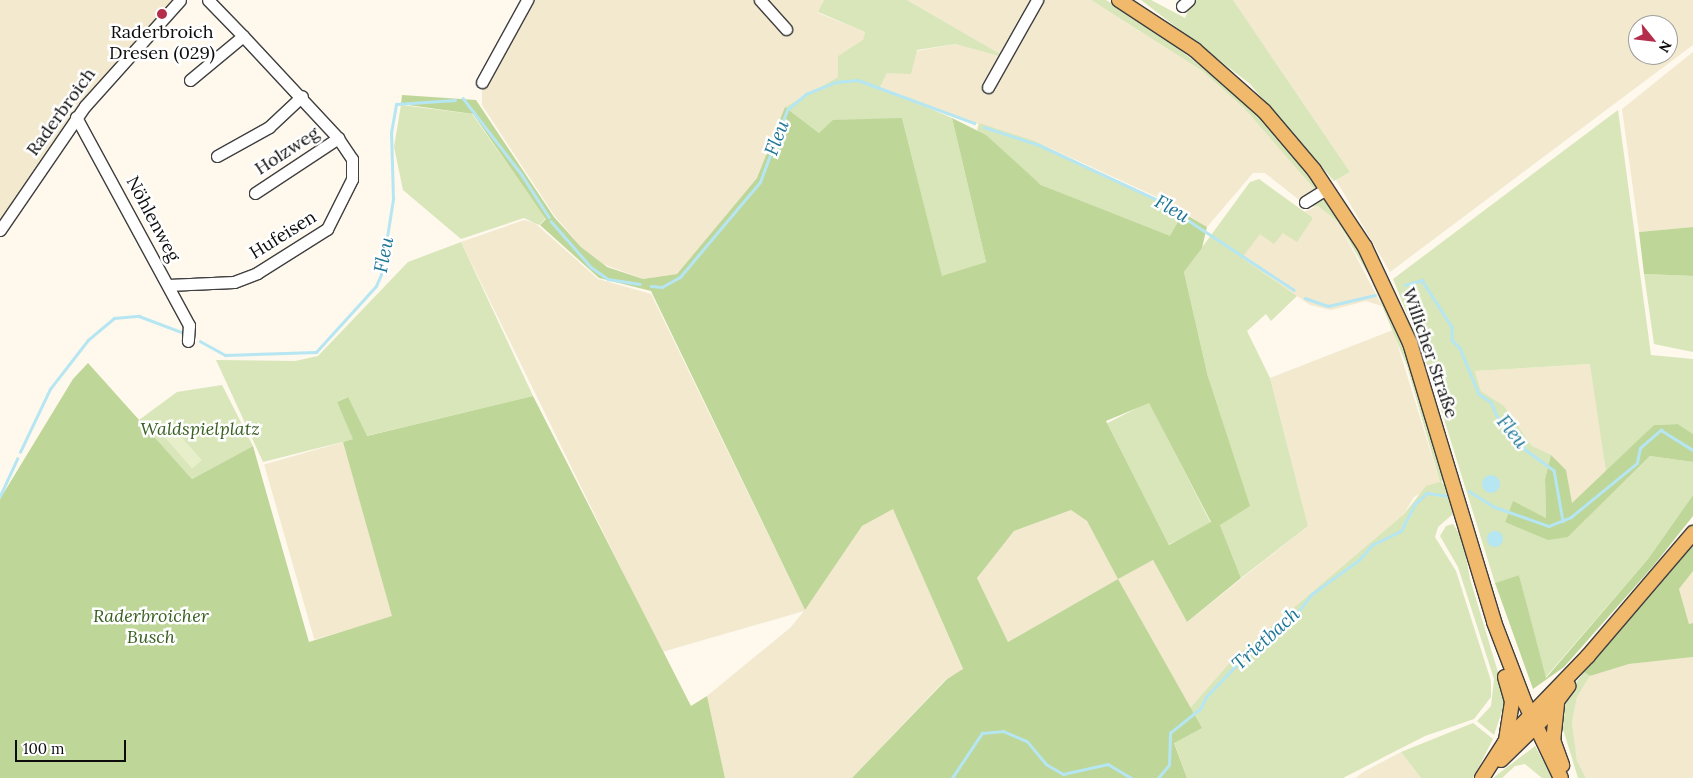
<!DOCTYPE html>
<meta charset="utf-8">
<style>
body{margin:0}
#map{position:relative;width:1693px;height:778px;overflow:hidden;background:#fef8ed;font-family:Lora,serif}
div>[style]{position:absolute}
.farmland>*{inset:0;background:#f2e9cf;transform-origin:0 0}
.green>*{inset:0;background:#d8e6b9;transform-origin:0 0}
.forest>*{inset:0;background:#bfd699}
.pitch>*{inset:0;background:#e7eeca;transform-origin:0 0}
.water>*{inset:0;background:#b5e6f2}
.round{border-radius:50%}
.stream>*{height:2.5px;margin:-1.25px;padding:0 1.25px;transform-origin:1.25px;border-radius:1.25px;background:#b5e6f2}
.roads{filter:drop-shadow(1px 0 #3f3f3f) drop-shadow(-1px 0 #3f3f3f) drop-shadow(0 1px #3f3f3f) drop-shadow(0 -1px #3f3f3f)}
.minor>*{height:11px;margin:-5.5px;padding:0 5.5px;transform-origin:5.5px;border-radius:5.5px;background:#fff}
.major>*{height:14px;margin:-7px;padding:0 7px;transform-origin:7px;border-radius:7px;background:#f0b96b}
.dots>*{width:14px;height:14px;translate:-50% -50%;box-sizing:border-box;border:2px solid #fff;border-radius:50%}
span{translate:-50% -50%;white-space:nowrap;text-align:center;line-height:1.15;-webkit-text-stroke:5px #fff;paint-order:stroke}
.poi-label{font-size:18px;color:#0c0c0c}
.street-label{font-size:18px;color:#0c0c0c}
.park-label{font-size:18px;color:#396021;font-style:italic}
.water-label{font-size:19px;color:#1e7696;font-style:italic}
.north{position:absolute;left:1628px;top:15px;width:50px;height:50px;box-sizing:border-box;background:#fff;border:1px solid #9e9e9e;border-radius:50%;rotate:119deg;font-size:14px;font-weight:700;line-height:20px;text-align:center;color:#0c0c0c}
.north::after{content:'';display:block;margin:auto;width:18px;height:22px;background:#b42d4b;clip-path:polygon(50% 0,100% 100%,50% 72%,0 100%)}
.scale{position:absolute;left:15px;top:740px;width:111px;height:22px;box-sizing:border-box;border:2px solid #0c0c0c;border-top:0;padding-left:6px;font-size:15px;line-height:18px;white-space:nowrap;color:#0c0c0c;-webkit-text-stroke:4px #fff;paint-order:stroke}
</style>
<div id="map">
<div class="farmland">
<div style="clip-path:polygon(0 0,178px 0,109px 74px,0 225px)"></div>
<div style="clip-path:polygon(530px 0,824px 0,818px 13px,865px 32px,863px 41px,838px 56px,838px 77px,785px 107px,757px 178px,677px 274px,643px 279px,603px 264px,581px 247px,554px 215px,482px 105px,482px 86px)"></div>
<div style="clip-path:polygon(907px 0,1091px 0,1201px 70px,1244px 108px,1317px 192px,1298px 199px,1265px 173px,1253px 173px,1207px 227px,1157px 197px,1037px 142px,1010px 136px,880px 87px,887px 73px,917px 51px,955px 44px,1005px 57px)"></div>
<div style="clip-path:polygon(evenodd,1233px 0,1693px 0,1693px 45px,1390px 272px,1336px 180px,1350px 172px,1233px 0,1638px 25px,1668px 25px,1668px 55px,1638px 55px,1638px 25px)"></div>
<div style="clip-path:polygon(1693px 52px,1693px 227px,1639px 232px,1622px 109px)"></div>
<div style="clip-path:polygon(1318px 206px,1338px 222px,1382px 306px,1366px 301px,1331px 310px,1310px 305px,1242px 258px,1260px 233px,1283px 233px,1313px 219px,1304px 212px)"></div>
<div style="clip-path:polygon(524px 220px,535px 223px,598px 279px,651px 294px,805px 610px,862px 526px,893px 508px,963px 670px,946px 679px,852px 778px,725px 778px,707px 696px,790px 628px,804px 611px,662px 652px,461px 242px)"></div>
<div style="clip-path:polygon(1393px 330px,1440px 482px,1414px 497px,1404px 514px,1233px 659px,1190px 708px,1118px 579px,1008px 642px,977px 578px,1014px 531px,1071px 510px,1087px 521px,1118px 578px,1153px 560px,1187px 622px,1308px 526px,1270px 378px)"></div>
<div style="clip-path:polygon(1591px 364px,1606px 472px,1571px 504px,1565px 469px,1532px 446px,1504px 406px,1481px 391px,1475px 371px)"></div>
<div style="left:343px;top:442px;width:182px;height:82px;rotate:74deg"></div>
<div style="clip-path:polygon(1693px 571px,1693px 623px,1689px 624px,1679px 589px)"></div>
<div style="clip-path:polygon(1693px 657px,1693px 778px,1586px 778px,1577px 761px,1572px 722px,1577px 697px,1590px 676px,1629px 664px)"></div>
<div style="clip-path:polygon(1401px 752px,1421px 778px,1355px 778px,1365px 771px)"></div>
</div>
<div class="green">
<div style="clip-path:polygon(824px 0,907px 0,1007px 58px,955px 44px,917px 50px,911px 74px,887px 73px,880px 87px,952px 118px,986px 262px,942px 277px,902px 118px,819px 133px,785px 107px,838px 77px,838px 56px,863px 40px,865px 32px,818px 12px)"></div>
<div style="clip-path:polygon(1091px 0,1106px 0,1150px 26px,1252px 107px,1319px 187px,1317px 192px,1244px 108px,1201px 70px)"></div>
<div style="clip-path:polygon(1132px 0,1176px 27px,1225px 65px,1274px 112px,1330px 180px,1177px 30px)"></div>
<div style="clip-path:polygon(1141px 0,1151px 0,1185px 18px,1193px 0,1233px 0,1350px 172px,1334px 181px,1249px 83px)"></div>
<div style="clip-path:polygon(401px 105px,472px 114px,546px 218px,539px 225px,524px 218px,461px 239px,403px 190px,394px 147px)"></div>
<div style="clip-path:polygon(1618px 110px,1651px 355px,1693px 359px,1693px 434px,1678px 424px,1654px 425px,1606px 472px,1590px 364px,1475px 371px,1481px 391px,1504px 406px,1532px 446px,1551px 455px,1545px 479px,1546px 518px,1513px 502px,1505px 522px,1568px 537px,1650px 456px,1693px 462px,1693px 495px,1648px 559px,1545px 678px,1519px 575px,1495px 583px,1426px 361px,1393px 279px)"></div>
<div style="clip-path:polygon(979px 123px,1037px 142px,1183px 213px,1170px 237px,1041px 185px,977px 130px)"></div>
<div style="clip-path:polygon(1259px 179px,1313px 218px,1297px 242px,1283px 233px,1274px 244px,1260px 234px,1242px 258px,1297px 296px,1271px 321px,1266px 314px,1247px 331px,1270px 378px,1308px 526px,1241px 578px,1220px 525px,1208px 377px,1184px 272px,1250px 182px)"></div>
<div style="clip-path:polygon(1324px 195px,1352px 236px,1399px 330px,1445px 479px,1441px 482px,1448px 487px,1454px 513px,1438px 527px,1435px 537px,1456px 571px,1491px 681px,1491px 697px,1474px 719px,1425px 736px,1343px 778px,1187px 778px,1174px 742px,1201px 728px,1190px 708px,1233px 659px,1404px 514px,1426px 486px,1440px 482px,1407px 366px,1371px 279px,1338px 222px,1318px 206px,1311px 207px)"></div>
<div style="clip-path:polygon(461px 242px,533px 396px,366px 436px,347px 397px,337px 402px,354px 439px,263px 462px,216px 360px,295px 361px,318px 356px,408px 262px)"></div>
<div style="clip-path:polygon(1644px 274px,1693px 276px,1693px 352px,1654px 344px)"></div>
<div style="clip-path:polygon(222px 385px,253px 446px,192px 479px,139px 420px,177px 392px)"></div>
<div style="left:1149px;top:402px;width:136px;height:47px;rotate:63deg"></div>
<div style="clip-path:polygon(1453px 524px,1463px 540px,1470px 579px,1509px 709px,1503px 708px,1494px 735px,1477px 721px,1491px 706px,1494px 679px,1458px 567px,1440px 536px,1446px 526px)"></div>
<div style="clip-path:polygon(1584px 672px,1590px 676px,1577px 697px,1572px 722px,1577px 761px,1586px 778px,1578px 778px,1563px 729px,1557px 726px,1567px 695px)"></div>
<div style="clip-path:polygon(1473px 723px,1493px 739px,1473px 778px,1421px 778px,1401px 752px)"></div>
<div style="clip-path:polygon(1535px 746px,1553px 778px,1542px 778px,1525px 764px,1515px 766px,1502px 778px,1493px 778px)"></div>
</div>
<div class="forest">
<div style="clip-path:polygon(evenodd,402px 95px,476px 100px,554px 217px,581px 247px,607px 267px,643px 279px,677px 274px,757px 178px,785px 107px,819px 133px,833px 120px,902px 118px,942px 276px,986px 262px,952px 118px,986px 135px,1041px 185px,1170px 236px,1183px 213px,1207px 227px,1202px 248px,1184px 272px,1208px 377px,1250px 506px,1220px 525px,1241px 578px,1187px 622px,1153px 560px,1118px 579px,1202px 728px,1174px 743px,1187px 778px,852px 778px,947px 679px,963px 669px,893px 509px,862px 526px,805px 610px,651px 291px,599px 278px,540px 225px,546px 219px,473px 114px,401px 104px,402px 95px,1149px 403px,1211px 522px,1169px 545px,1106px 421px,1149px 403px,402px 95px,1071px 510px,1087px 521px,1118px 579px,1008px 642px,977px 578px,1014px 531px,1071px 510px)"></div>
<div style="clip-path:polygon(1693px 227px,1693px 276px,1644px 274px,1639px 232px)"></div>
<div style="clip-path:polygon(88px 363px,192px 479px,253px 446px,309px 642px,392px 616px,343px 442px,353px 439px,337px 402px,348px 397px,367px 436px,533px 396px,691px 706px,707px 696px,725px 778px,0 778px,0 499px,73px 379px)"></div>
<div style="clip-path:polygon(1678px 424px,1693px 434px,1693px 462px,1650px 456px,1568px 537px,1548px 540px,1505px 522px,1513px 501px,1546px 518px,1545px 479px,1551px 455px,1566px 470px,1572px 503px,1654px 425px)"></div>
<div style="clip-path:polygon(1693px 495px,1693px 516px,1654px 565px,1564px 667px,1533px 689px,1495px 583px,1519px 575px,1546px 678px,1648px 559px)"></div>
<div style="clip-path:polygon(1693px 542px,1693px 571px,1679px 589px,1689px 624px,1693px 623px,1693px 657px,1629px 664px,1590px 676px,1584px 672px)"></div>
</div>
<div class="pitch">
<div style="left:173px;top:427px;width:44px;height:13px;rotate:49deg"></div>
</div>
<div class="water">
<div class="round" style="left:1482px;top:475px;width:18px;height:18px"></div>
<div class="round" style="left:1487px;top:531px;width:16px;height:16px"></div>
</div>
<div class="stream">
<div style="left:463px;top:98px;width:97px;rotate:52.5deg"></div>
<div style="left:522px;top:175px;width:50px;rotate:57.3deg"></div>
<div style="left:984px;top:127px;width:58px;rotate:18.1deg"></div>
<div style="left:1039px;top:145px;width:129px;rotate:24.8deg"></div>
<div style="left:1156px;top:199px;width:165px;rotate:33.4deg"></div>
<div style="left:551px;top:221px;width:61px;rotate:49deg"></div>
<div style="left:591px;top:267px;width:21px;rotate:35deg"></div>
<div style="left:608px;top:279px;width:32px;rotate:9deg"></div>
<div style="left:1405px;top:285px;width:18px;rotate:-16deg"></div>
<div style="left:1422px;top:280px;width:56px;rotate:57.4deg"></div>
<div style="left:1452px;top:327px;width:13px;rotate:90deg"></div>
<div style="left:1452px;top:340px;width:11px;rotate:45deg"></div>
<div style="left:1460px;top:348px;width:50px;rotate:67.6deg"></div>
<div style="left:1479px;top:394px;width:14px;rotate:34deg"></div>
<div style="left:1491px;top:402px;width:20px;rotate:66deg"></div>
<div style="left:1499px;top:420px;width:40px;rotate:48deg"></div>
<div style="left:1526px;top:450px;width:34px;rotate:36deg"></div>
<div style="left:1554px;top:470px;width:52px;rotate:80deg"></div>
<div style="left:651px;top:286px;width:11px;rotate:5deg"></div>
<div style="left:662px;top:287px;width:21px;rotate:-29deg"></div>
<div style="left:680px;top:277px;width:124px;rotate:-49.9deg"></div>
<div style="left:760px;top:182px;width:77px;rotate:-69.4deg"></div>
<div style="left:787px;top:110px;width:25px;rotate:-40deg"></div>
<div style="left:806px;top:94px;width:32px;rotate:-22deg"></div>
<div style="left:836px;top:82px;width:22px;rotate:-5deg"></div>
<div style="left:858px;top:80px;width:124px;rotate:20.3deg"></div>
<div style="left:1305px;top:298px;width:24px;rotate:19deg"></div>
<div style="left:1328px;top:306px;width:48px;rotate:-13.2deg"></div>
<div style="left:200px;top:341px;width:29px;rotate:29deg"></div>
<div style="left:225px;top:355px;width:91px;rotate:-1.9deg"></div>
<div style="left:316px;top:352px;width:89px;rotate:-47.7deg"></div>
<div style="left:376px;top:286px;width:12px;rotate:-66deg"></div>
<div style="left:381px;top:275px;width:77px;rotate:-81deg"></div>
<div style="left:393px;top:199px;width:66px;rotate:-91.7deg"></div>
<div style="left:391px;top:133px;width:29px;rotate:-80deg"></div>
<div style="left:396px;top:104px;width:59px;rotate:-3.9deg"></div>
<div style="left:20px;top:452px;width:70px;rotate:-64.5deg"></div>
<div style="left:50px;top:389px;width:62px;rotate:-52.2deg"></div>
<div style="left:88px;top:340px;width:34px;rotate:-40deg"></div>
<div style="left:114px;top:318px;width:25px;rotate:-5deg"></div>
<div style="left:139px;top:316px;width:48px;rotate:20.7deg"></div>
<div style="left:1469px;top:491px;width:31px;rotate:32deg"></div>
<div style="left:1495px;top:507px;width:57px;rotate:19.4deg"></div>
<div style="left:1549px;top:526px;width:24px;rotate:-22deg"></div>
<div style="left:1571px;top:517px;width:85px;rotate:-39.3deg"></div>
<div style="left:1637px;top:463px;width:15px;rotate:-79deg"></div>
<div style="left:1640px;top:448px;width:28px;rotate:-41deg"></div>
<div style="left:1661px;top:430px;width:38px;rotate:32deg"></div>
<div style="left:0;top:496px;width:41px;rotate:-65.3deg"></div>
<div style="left:952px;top:778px;width:54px;rotate:-56.3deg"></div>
<div style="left:982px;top:733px;width:21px;rotate:-5deg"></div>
<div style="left:1003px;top:731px;width:26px;rotate:23deg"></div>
<div style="left:1027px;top:741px;width:30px;rotate:50deg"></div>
<div style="left:1046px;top:764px;width:20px;rotate:30deg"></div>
<div style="left:1063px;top:774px;width:46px;rotate:-12.5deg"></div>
<div style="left:1108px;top:764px;width:27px;rotate:31deg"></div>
<div style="left:1158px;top:778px;width:17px;rotate:-50deg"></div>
<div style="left:1169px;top:765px;width:32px;rotate:-88deg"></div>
<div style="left:1170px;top:733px;width:38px;rotate:-39deg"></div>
<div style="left:1200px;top:709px;width:13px;rotate:-63deg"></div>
<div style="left:1206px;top:697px;width:80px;rotate:-46.5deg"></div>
<div style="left:1261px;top:639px;width:34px;rotate:-30deg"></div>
<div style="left:1290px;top:622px;width:36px;rotate:-52deg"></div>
<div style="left:1312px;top:594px;width:58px;rotate:-35.9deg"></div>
<div style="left:1359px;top:560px;width:20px;rotate:-49deg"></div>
<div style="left:1372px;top:545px;width:32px;rotate:-26deg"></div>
<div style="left:1401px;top:531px;width:30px;rotate:-63deg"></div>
<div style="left:1415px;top:504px;width:16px;rotate:-43deg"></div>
<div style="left:1427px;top:493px;width:22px;rotate:8deg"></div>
</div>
<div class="roads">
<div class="minor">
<div style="left:760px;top:0;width:39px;rotate:48deg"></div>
<div style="left:1182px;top:6px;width:9px;rotate:-41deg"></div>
<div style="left:190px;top:80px;width:69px;rotate:-39.7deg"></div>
<div style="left:243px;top:36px;width:50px;rotate:-134.2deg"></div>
<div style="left:482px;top:82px;width:94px;rotate:-61.2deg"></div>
<div style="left:988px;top:87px;width:100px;rotate:-60.6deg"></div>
<div style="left:76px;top:117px;width:237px;rotate:61.5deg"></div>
<div style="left:189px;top:325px;width:16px;rotate:94deg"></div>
<div style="left:217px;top:156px;width:60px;rotate:-29.1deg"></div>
<div style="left:269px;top:127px;width:45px;rotate:-43.2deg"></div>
<div style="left:255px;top:193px;width:100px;rotate:-33.5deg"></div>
<div style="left:1305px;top:202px;width:26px;rotate:-32deg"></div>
<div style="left:0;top:230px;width:150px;rotate:-55.6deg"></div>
<div style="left:85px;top:106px;width:142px;rotate:-48.1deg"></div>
<div style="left:168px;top:285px;width:66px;rotate:-2.6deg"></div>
<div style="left:234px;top:282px;width:25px;rotate:-21deg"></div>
<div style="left:257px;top:273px;width:83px;rotate:-32.2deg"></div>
<div style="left:327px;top:229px;width:56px;rotate:-63.4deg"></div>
<div style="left:352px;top:179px;width:20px;rotate:-90deg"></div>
<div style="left:352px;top:159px;width:25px;rotate:-124deg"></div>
<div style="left:338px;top:138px;width:139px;rotate:-133deg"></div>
</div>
<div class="major">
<div style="left:1119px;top:0;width:91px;rotate:33.3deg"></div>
<div style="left:1195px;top:50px;width:92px;rotate:41.5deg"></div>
<div style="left:1264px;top:111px;width:77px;rotate:49.7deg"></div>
<div style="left:1314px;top:170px;width:92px;rotate:56.5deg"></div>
<div style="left:1365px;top:247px;width:106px;rotate:64.9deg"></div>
<div style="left:1410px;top:343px;width:291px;rotate:73.2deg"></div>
<div style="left:1494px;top:622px;width:87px;rotate:69.1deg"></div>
<div style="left:1525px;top:703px;width:83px;rotate:64.4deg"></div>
<div style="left:1505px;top:677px;width:26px;rotate:74deg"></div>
<div style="left:1512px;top:702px;width:36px;rotate:99deg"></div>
<div style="left:1557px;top:704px;width:36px;rotate:96deg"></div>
<div style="left:1553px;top:740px;width:27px;rotate:70deg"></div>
<div style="left:1501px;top:760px;width:62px;rotate:-44.3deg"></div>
<div style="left:1545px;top:717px;width:39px;rotate:-53deg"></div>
<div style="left:1482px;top:778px;width:43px;rotate:-57.4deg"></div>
<div style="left:1505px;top:742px;width:120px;rotate:-46deg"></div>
<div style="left:1588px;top:656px;width:162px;rotate:-49.5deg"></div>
</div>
</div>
<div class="dots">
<div style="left:162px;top:14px;background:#b42d4b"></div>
</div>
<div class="poi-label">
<span style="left:162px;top:43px">Raderbroich<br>Dresen (029)</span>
</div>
<div class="street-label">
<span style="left:61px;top:112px;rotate:-54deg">Raderbroich</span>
<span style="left:287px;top:151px;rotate:-33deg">Holzweg</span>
<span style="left:153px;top:219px;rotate:62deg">Nöhlenweg</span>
<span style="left:283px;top:235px;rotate:-32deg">Hufeisen</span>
<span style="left:1430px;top:353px;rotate:71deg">Willicher Straße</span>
</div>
<div class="park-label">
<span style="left:200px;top:429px">Waldspielplatz</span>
<span style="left:151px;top:627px">Raderbroicher<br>Busch</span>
</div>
<div class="water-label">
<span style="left:777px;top:138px;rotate:-69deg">Fleu</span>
<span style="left:1172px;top:209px;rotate:30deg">Fleu</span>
<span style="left:384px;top:255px;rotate:-79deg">Fleu</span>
<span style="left:1512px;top:432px;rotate:51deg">Fleu</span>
<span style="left:1266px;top:639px;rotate:-42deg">Trietbach</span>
</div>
<div class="north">N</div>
<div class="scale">100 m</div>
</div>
